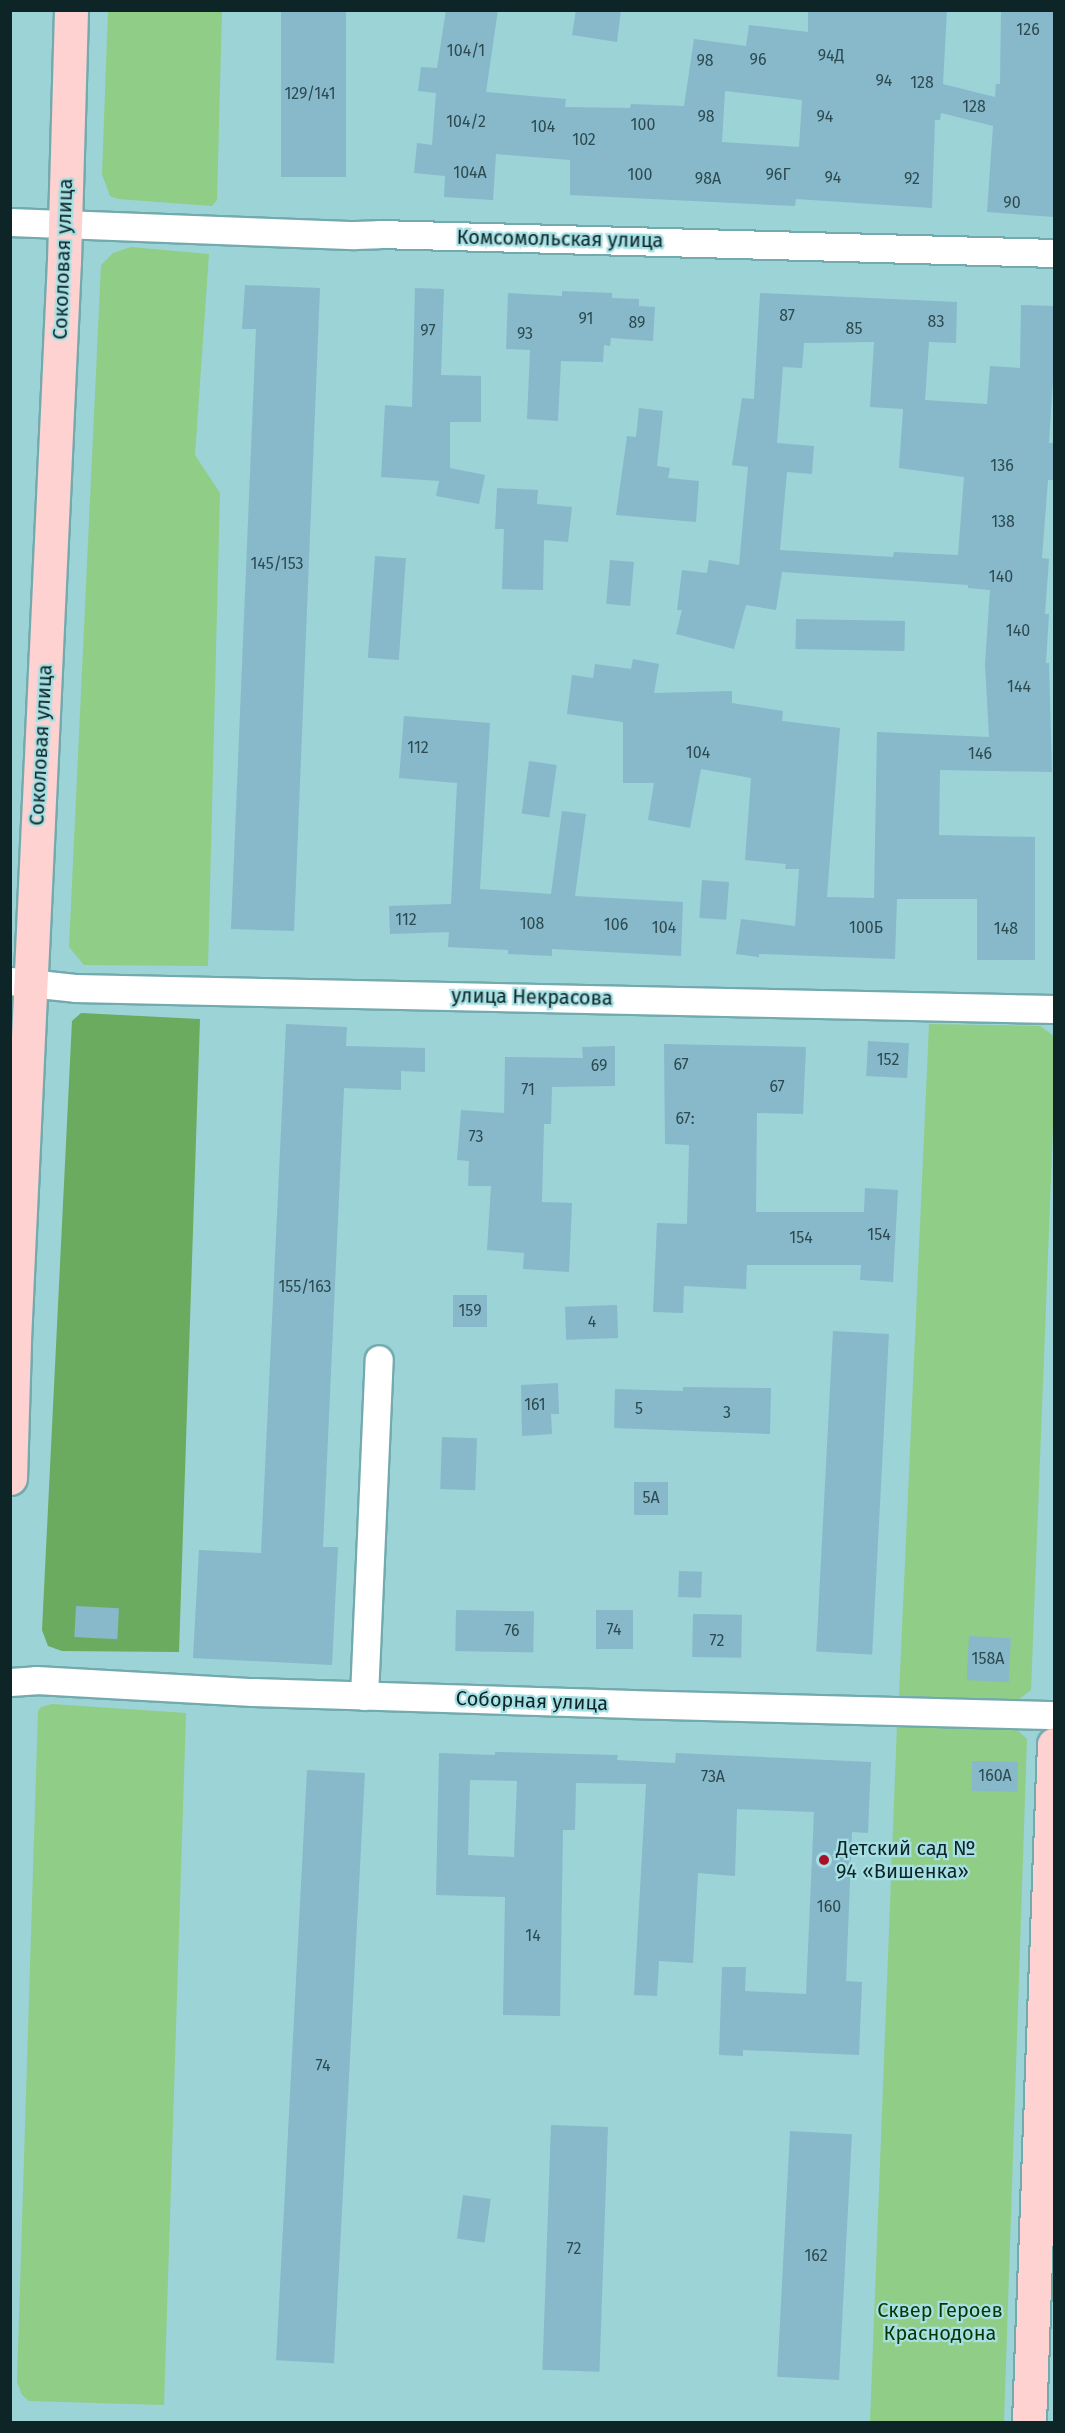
<!DOCTYPE html>
<meta charset="utf-8">
<style>
body{margin:0}
#map{position:relative;width:1065px;height:2433px;overflow:hidden;background:#9bd3d7;font-family:"Fira Sans",sans-serif}
div>[style]{position:absolute}
.green>*{inset:0;background:#90cd87}
.forest>*{inset:0;background:#6aab60}
.building>*{inset:0;background:#87b9ca;transform-origin:0 0}
.roads{filter:drop-shadow(2px 0 #73aaae) drop-shadow(-2px 0 #73aaae) drop-shadow(0 2px #73aaae) drop-shadow(0 -2px #73aaae)}
.street>*{height:27px;margin:-13.5px;padding:0 13.5px;transform-origin:13.5px;border-radius:13.5px;background:#fff}
.primary>*{height:33px;margin:-16.5px;padding:0 16.5px;transform-origin:16.5px;border-radius:16.5px;background:#fed2d0}
.dots>*{width:16px;height:16px;translate:-50% -50%;box-sizing:border-box;border:3px solid #a7e0e4;border-radius:50%}
span{translate:-50% -50%;white-space:nowrap;text-align:center;line-height:1.15;-webkit-text-stroke:4.5px #a7e0e4;paint-order:stroke}
.number-label{font-size:16px;color:#2c4a50}
.number-label span{-webkit-text-stroke-width:0}
.street-label{font-size:20px;color:#0e2527}
.poi-label{font-size:20px;color:#0e2527}
.left{translate:0 -50%;text-align:left}
.park-label{font-size:20px;color:#063500}
.frame{position:absolute;inset:0;border:12px solid #0e2527;pointer-events:none}
</style>
<div id="map">
<div class="green">
<div style="clip-path:polygon(108px 11px,222px 11px,217px 200px,212px 206px,118px 199px,110px 196px,102px 174px)"></div>
<div style="clip-path:polygon(131px 247px,209px 254px,195px 455px,220px 493px,208px 966px,84px 965px,69px 947px,101px 265px,113px 253px)"></div>
<div style="clip-path:polygon(929px 1024px,1040px 1026px,1054px 1036px,1054px 1100px,1031px 1690px,1018px 1700px,899px 1696px)"></div>
<div style="clip-path:polygon(52px 1704px,186px 1713px,164px 2405px,29px 2401px,22px 2395px,17px 2382px,38px 1711px,41px 1707px)"></div>
<div style="clip-path:polygon(897px 1724px,1015px 1728px,1027px 1739px,1004px 2422px,870px 2422px)"></div>
</div>
<div class="forest">
<div style="clip-path:polygon(81px 1013px,200px 1019px,179px 1652px,62px 1651px,48px 1646px,42px 1630px,72px 1021px)"></div>
</div>
<div class="building">
<div style="left:281px;top:10px;width:65px;height:167px"></div>
<div style="clip-path:polygon(evenodd,446px 10px,498px 10px,486px 92px,566px 99px,565px 107px,630px 108px,631px 104px,684px 106px,694px 39px,746px 46px,749px 25px,808px 32px,808px 10px,947px 10px,943px 84px,995px 97px,996px 84px,1000px 84px,1001px 10px,1054px 10px,1054px 217px,987px 212px,993px 126px,941px 113px,940px 120px,935px 120px,932px 208px,796px 199px,795px 206px,570px 195px,570px 160px,496px 154px,493px 200px,444px 197px,445px 176px,414px 173px,417px 143px,432px 145px,436px 93px,418px 91px,421px 67px,437px 68px,446px 10px,725px 91px,802px 100px,799px 147px,722px 142px,725px 91px)"></div>
<div style="clip-path:polygon(576px 10px,621px 10px,617px 42px,572px 35px)"></div>
<div style="clip-path:polygon(245px 285px,320px 288px,294px 931px,231px 929px,256px 329px,242px 329px)"></div>
<div style="clip-path:polygon(415px 288px,444px 289px,441px 375px,481px 376px,481px 422px,450px 422px,450px 468px,485px 475px,479px 504px,436px 496px,439px 481px,381px 477px,385px 405px,412px 407px)"></div>
<div style="clip-path:polygon(562px 291px,612px 293px,612px 298px,639px 299px,639px 306px,655px 307px,653px 341px,611px 338px,610px 346px,604px 345px,603px 362px,561px 361px,558px 421px,527px 419px,530px 350px,506px 349px,508px 293px,562px 296px)"></div>
<div style="clip-path:polygon(evenodd,760px 293px,957px 302px,956px 343px,929px 342px,925px 400px,987px 404px,990px 366px,1020px 368px,1021px 305px,1054px 306px,1054px 363px,1049px 443px,1054px 443px,1054px 480px,1048px 480px,1042px 558px,1049px 559px,1045px 614px,1049px 614px,1046px 663px,1049px 663px,1052px 772px,940px 770px,939px 835px,1035px 837px,1035px 960px,977px 960px,977px 899px,897px 899px,895px 959px,759px 954px,759px 957px,736px 954px,741px 919px,795px 926px,799px 869px,785px 869px,786px 864px,745px 860px,751px 778px,701px 769px,690px 828px,648px 820px,654px 783px,623px 783px,623px 722px,567px 714px,572px 675px,593px 678px,595px 664px,631px 669px,633px 659px,659px 664px,654px 693px,732px 691px,732px 703px,783px 711px,782px 721px,840px 728px,827px 897px,874px 898px,877px 732px,989px 737px,985px 664px,990px 590px,968px 588px,968px 585px,782px 572px,776px 610px,746px 605px,734px 649px,676px 634px,682px 610px,677px 610px,682px 570px,707px 573px,709px 560px,739px 565px,748px 467px,732px 465px,742px 398px,754px 399px,760px 293px,874px 342px,870px 407px,903px 409px,899px 468px,964px 477px,958px 555px,894px 552px,893px 557px,780px 550px,787px 472px,812px 474px,814px 446px,777px 443px,783px 367px,802px 368px,804px 343px,874px 342px)"></div>
<div style="clip-path:polygon(639px 408px,663px 411px,657px 466px,670px 468px,668px 478px,699px 481px,696px 522px,616px 515px,627px 436px,636px 437px)"></div>
<div style="clip-path:polygon(497px 488px,538px 490px,537px 504px,572px 507px,568px 542px,544px 540px,543px 590px,502px 589px,504px 529px,495px 529px)"></div>
<div style="left:375px;top:556px;width:31px;height:102px;rotate:4deg"></div>
<div style="left:610px;top:560px;width:24px;height:44px;rotate:5deg"></div>
<div style="left:796px;top:619px;width:109px;height:30px;rotate:1deg"></div>
<div style="clip-path:polygon(404px 716px,490px 723px,480px 889px,551px 894px,562px 811px,586px 814px,575px 896px,683px 902px,681px 956px,552px 949px,552px 956px,508px 954px,508px 950px,448px 947px,449px 932px,390px 934px,389px 906px,451px 904px,457px 783px,399px 778px)"></div>
<div style="left:529px;top:761px;width:28px;height:53px;rotate:8deg"></div>
<div style="left:702px;top:880px;width:27px;height:38px;rotate:4deg"></div>
<div style="clip-path:polygon(286px 1024px,347px 1027px,346px 1046px,425px 1048px,425px 1072px,401px 1071px,401px 1090px,344px 1088px,323px 1547px,338px 1547px,332px 1665px,193px 1658px,199px 1550px,261px 1553px)"></div>
<div style="left:868px;top:1041px;width:41px;height:35px;rotate:3deg"></div>
<div style="clip-path:polygon(664px 1044px,806px 1047px,803px 1114px,757px 1113px,756px 1212px,864px 1212px,865px 1188px,898px 1190px,893px 1282px,860px 1280px,861px 1265px,747px 1265px,746px 1289px,684px 1286px,683px 1313px,653px 1312px,657px 1223px,687px 1224px,689px 1145px,665px 1144px)"></div>
<div style="clip-path:polygon(615px 1046px,615px 1086px,552px 1087px,551px 1124px,544px 1124px,542px 1202px,572px 1203px,569px 1272px,523px 1269px,524px 1253px,487px 1250px,491px 1186px,468px 1186px,469px 1161px,457px 1160px,461px 1110px,504px 1113px,505px 1057px,583px 1058px,582px 1047px)"></div>
<div style="left:453px;top:1295px;width:34px;height:32px"></div>
<div style="left:617px;top:1305px;width:33px;height:52px;rotate:88deg"></div>
<div style="left:833px;top:1331px;width:56px;height:321px;rotate:3deg"></div>
<div style="clip-path:polygon(558px 1383px,559px 1414px,551px 1414px,552px 1434px,522px 1436px,521px 1385px)"></div>
<div style="clip-path:polygon(683px 1387px,771px 1388px,770px 1434px,614px 1428px,615px 1389px,683px 1391px)"></div>
<div style="left:442px;top:1437px;width:35px;height:52px;rotate:2deg"></div>
<div style="left:634px;top:1482px;width:34px;height:33px"></div>
<div style="left:679px;top:1571px;width:23px;height:26px;rotate:2deg"></div>
<div style="left:76px;top:1606px;width:43px;height:31px;rotate:3deg"></div>
<div style="left:456px;top:1610px;width:78px;height:41px;rotate:1deg"></div>
<div style="left:596px;top:1610px;width:37px;height:39px"></div>
<div style="left:693px;top:1614px;width:49px;height:43px;rotate:1deg"></div>
<div style="left:969px;top:1636px;width:42px;height:44px;rotate:3deg"></div>
<div style="clip-path:polygon(evenodd,495px 1752px,618px 1755px,617px 1760px,675px 1763px,676px 1753px,871px 1762px,868px 1833px,852px 1832px,846px 1981px,862px 1982px,859px 2055px,743px 2050px,743px 2056px,719px 2055px,722px 1967px,746px 1967px,745px 1991px,806px 1994px,814px 1812px,737px 1809px,735px 1876px,698px 1873px,693px 1963px,659px 1961px,657px 1996px,634px 1995px,646px 1784px,576px 1783px,575px 1830px,563px 1830px,560px 2016px,503px 2015px,505px 1897px,436px 1895px,439px 1753px,495px 1755px,495px 1752px,470px 1780px,517px 1781px,514px 1857px,468px 1855px,470px 1780px)"></div>
<div style="left:972px;top:1761px;width:46px;height:30px;rotate:1deg"></div>
<div style="left:307px;top:1770px;width:58px;height:591px;rotate:3deg"></div>
<div style="left:551px;top:2125px;width:57px;height:245px;rotate:2deg"></div>
<div style="left:790px;top:2131px;width:62px;height:246px;rotate:3deg"></div>
<div style="left:463px;top:2195px;width:28px;height:44px;rotate:8deg"></div>
</div>
<div class="roads">
<div class="street">
<div style="left:10px;top:222px;width:345px;rotate:2.2deg"></div>
<div style="left:355px;top:235px;width:24px;rotate:-2deg"></div>
<div style="left:379px;top:234px;width:675px;rotate:1.61deg"></div>
<div style="left:10px;top:981px;width:65px;rotate:6.1deg"></div>
<div style="left:75px;top:988px;width:979px;rotate:1.23deg"></div>
<div style="left:10px;top:1682px;width:26px;rotate:-4deg"></div>
<div style="left:36px;top:1680px;width:217px;rotate:3.2deg"></div>
<div style="left:253px;top:1692px;width:379px;rotate:1.8deg"></div>
<div style="left:632px;top:1704px;width:422px;rotate:1.5deg"></div>
<div style="left:364px;top:1696px;width:337px;rotate:-87.5deg"></div>
</div>
<div class="primary">
<div style="left:10px;top:1478px;width:138px;rotate:-88.3deg"></div>
<div style="left:14px;top:1340px;width:1080px;rotate:-87.35deg"></div>
<div style="left:64px;top:261px;width:251px;rotate:-88.4deg"></div>
<div style="left:1029px;top:2422px;width:678px;rotate:-87.89deg"></div>
</div>
</div>
<div class="dots">
<div style="left:824px;top:1860px;background:#a8112a"></div>
</div>
<div class="number-label">
<span style="left:1028px;top:30px">126</span>
<span style="left:466px;top:51px">104/1</span>
<span style="left:831px;top:56px">94Д</span>
<span style="left:758px;top:60px">96</span>
<span style="left:705px;top:61px">98</span>
<span style="left:884px;top:81px">94</span>
<span style="left:922px;top:83px">128</span>
<span style="left:310px;top:94px">129/141</span>
<span style="left:974px;top:107px">128</span>
<span style="left:706px;top:117px">98</span>
<span style="left:825px;top:117px">94</span>
<span style="left:466px;top:122px">104/2</span>
<span style="left:643px;top:125px">100</span>
<span style="left:543px;top:127px">104</span>
<span style="left:584px;top:140px">102</span>
<span style="left:470px;top:173px">104А</span>
<span style="left:640px;top:175px">100</span>
<span style="left:778px;top:175px">96Г</span>
<span style="left:833px;top:178px">94</span>
<span style="left:708px;top:179px">98А</span>
<span style="left:912px;top:179px">92</span>
<span style="left:1012px;top:203px">90</span>
<span style="left:787px;top:316px">87</span>
<span style="left:586px;top:319px">91</span>
<span style="left:936px;top:322px">83</span>
<span style="left:637px;top:323px">89</span>
<span style="left:854px;top:329px">85</span>
<span style="left:428px;top:331px">97</span>
<span style="left:525px;top:334px">93</span>
<span style="left:1002px;top:466px">136</span>
<span style="left:1003px;top:522px">138</span>
<span style="left:277px;top:564px">145/153</span>
<span style="left:1001px;top:577px">140</span>
<span style="left:1018px;top:631px">140</span>
<span style="left:1019px;top:687px">144</span>
<span style="left:418px;top:748px">112</span>
<span style="left:698px;top:753px">104</span>
<span style="left:980px;top:754px">146</span>
<span style="left:406px;top:920px">112</span>
<span style="left:532px;top:924px">108</span>
<span style="left:616px;top:925px">106</span>
<span style="left:664px;top:928px">104</span>
<span style="left:866px;top:928px">100Б</span>
<span style="left:1006px;top:929px">148</span>
<span style="left:888px;top:1060px">152</span>
<span style="left:681px;top:1065px">67</span>
<span style="left:599px;top:1066px">69</span>
<span style="left:777px;top:1087px">67</span>
<span style="left:528px;top:1090px">71</span>
<span style="left:685px;top:1119px">67:</span>
<span style="left:476px;top:1137px">73</span>
<span style="left:879px;top:1235px">154</span>
<span style="left:801px;top:1238px">154</span>
<span style="left:305px;top:1287px">155/163</span>
<span style="left:470px;top:1311px">159</span>
<span style="left:592px;top:1322px">4</span>
<span style="left:535px;top:1405px">161</span>
<span style="left:639px;top:1409px">5</span>
<span style="left:727px;top:1413px">3</span>
<span style="left:651px;top:1498px">5А</span>
<span style="left:614px;top:1630px">74</span>
<span style="left:512px;top:1631px">76</span>
<span style="left:717px;top:1641px">72</span>
<span style="left:988px;top:1659px">158А</span>
<span style="left:995px;top:1776px">160А</span>
<span style="left:713px;top:1777px">73А</span>
<span style="left:829px;top:1907px">160</span>
<span style="left:533px;top:1936px">14</span>
<span style="left:323px;top:2066px">74</span>
<span style="left:574px;top:2249px">72</span>
<span style="left:816px;top:2256px">162</span>
</div>
<div class="street-label">
<span style="left:560px;top:239px;rotate:1deg">Комсомольская улица</span>
<span style="left:63px;top:259px;rotate:-88deg">Соколовая улица</span>
<span style="left:41px;top:745px;rotate:-87deg">Соколовая улица</span>
<span style="left:532px;top:997px;rotate:1deg">улица Некрасова</span>
<span style="left:532px;top:1701px;rotate:2deg">Соборная улица</span>
</div>
<div class="poi-label">
<span class="left" style="left:836px;top:1860px">Детский сад №<br>94 «Вишенка»</span>
</div>
<div class="park-label">
<span style="left:940px;top:2322px">Сквер Героев<br>Краснодона</span>
</div>
<div class="frame"></div>
</div>
